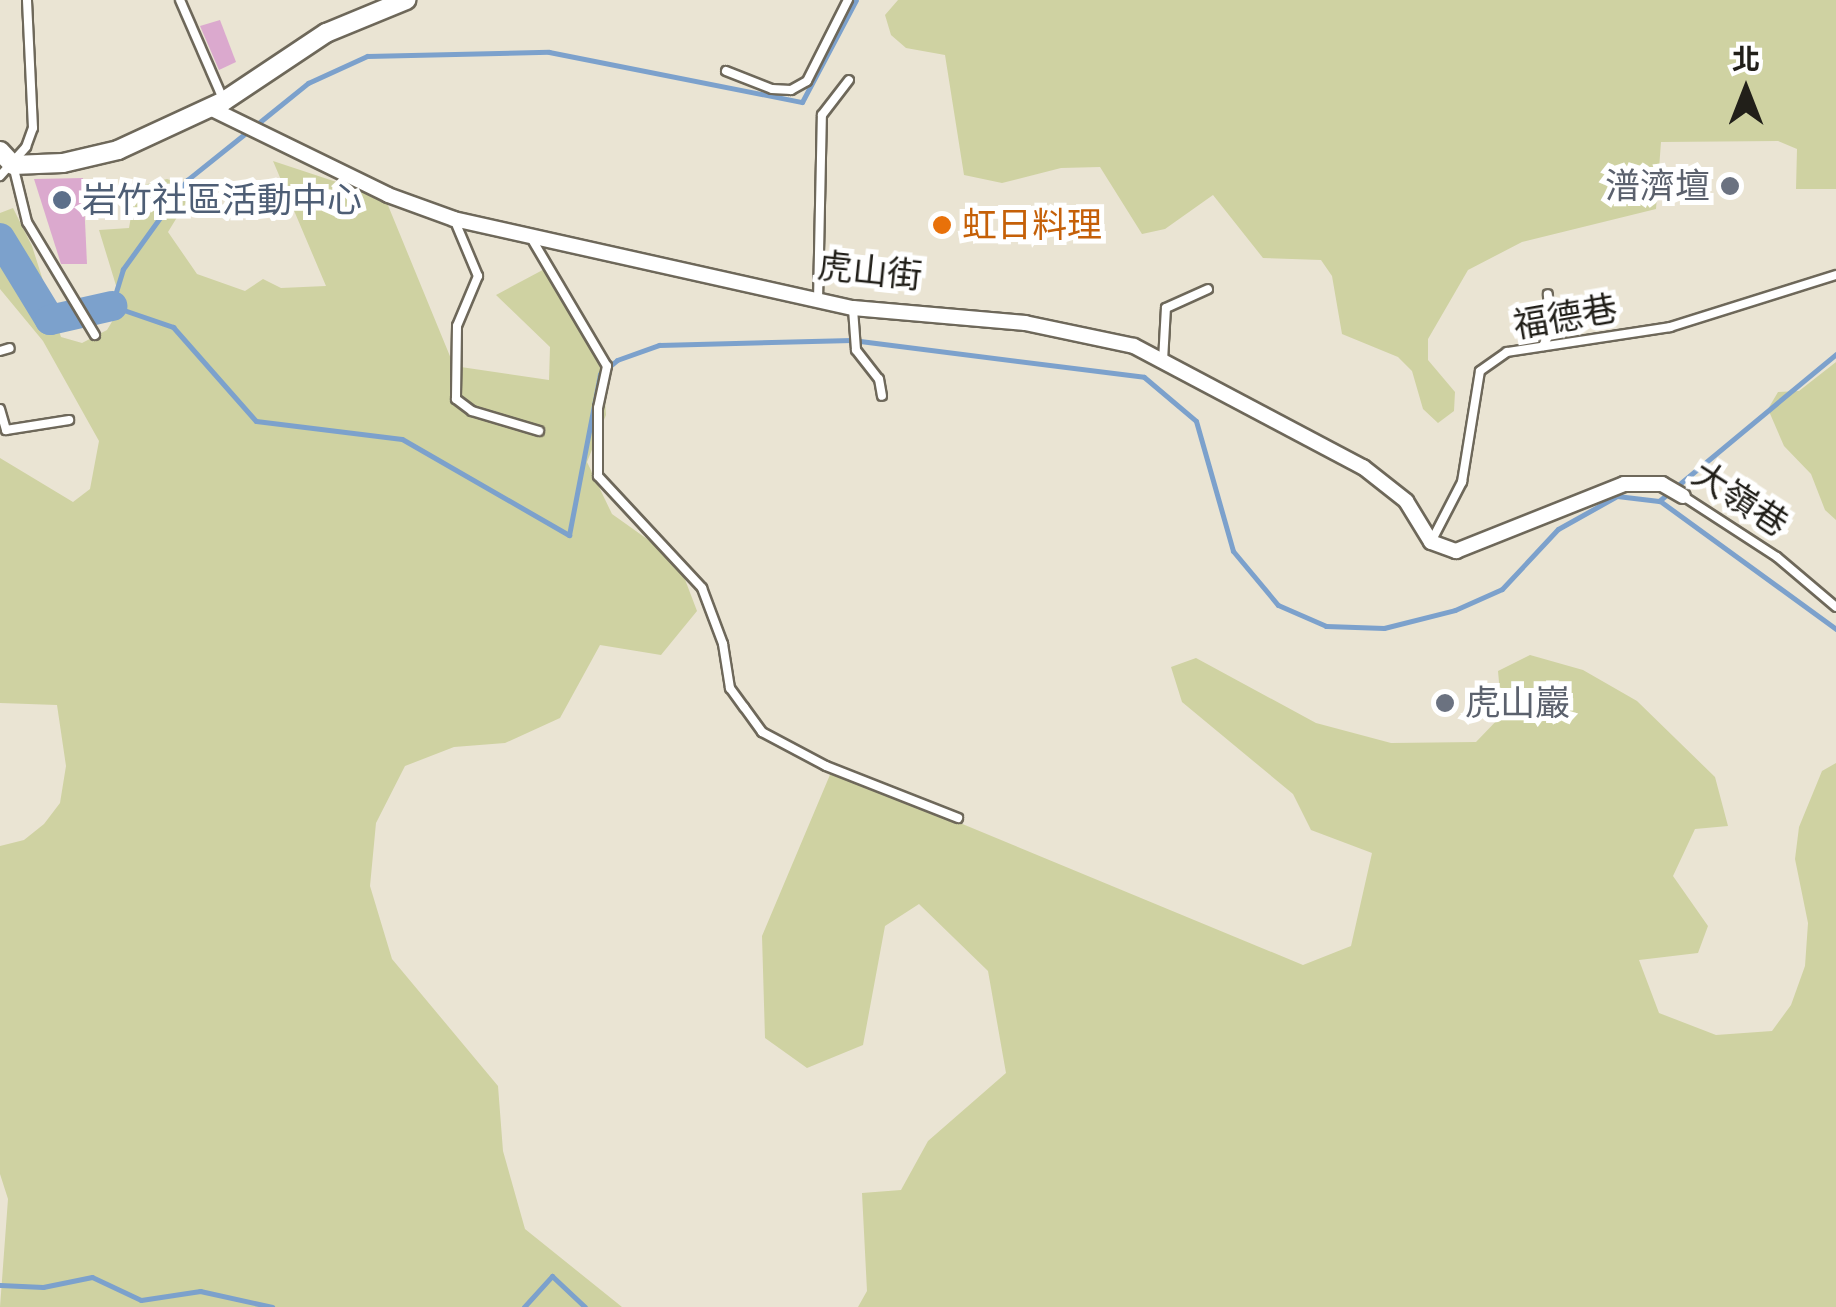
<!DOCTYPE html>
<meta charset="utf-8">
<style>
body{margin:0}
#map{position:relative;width:1836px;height:1307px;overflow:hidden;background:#eae4d3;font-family:Rubik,"Noto Sans TC",sans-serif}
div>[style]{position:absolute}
.green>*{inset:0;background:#cfd2a2}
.stream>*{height:5px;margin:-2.5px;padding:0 2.5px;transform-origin:2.5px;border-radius:2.5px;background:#7ca1cc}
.river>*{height:30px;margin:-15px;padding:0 15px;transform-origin:15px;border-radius:15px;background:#7ca1cc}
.building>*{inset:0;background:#dba9ce}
.roads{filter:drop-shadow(2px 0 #6e685a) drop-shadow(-2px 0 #6e685a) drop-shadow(0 2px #6e685a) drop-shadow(0 -2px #6e685a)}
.service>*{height:8px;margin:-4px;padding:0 4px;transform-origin:4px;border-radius:4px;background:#fff}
.minor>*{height:14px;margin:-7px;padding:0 7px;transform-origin:7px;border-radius:7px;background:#fff}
.tertiary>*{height:18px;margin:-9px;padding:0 9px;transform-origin:9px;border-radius:9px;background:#fff}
.dots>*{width:28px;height:28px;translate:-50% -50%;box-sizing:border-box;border:5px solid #fff;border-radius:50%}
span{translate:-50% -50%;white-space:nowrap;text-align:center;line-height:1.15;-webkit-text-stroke:10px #fff;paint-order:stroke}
.worship-label{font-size:35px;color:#5b616d}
.right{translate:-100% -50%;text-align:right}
.left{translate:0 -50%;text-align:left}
.service-label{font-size:35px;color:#4e5e75}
.food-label{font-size:35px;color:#c56008}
.street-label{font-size:35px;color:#211f19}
.north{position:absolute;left:1696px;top:40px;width:100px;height:100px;-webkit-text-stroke:8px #fff;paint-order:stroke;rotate:0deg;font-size:28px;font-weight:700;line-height:40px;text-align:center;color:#211f19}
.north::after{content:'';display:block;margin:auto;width:35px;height:45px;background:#211f19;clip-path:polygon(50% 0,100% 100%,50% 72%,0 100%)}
</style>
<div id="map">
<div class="green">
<div style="clip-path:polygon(898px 0,1836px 0,1836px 189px,1796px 189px,1797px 149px,1778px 141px,1661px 142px,1656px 209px,1522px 242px,1468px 270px,1428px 339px,1428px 360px,1455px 392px,1454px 411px,1438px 423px,1423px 409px,1412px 371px,1398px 357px,1342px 334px,1332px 276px,1321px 260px,1263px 258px,1213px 195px,1165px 229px,1142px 234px,1100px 167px,1061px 168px,1002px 183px,964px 175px,945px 55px,906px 48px,891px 35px,885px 15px)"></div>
<div style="clip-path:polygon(273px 161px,385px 198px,454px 366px,549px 380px,550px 347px,496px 295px,552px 265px,603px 372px,606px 415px,587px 462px,612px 514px,678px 561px,697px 611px,661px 655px,600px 645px,560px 718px,505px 743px,454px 747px,405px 766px,376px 823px,370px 886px,392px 959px,498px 1086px,503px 1151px,525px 1229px,622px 1307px,0 1307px,8px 1199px,0 1174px,0 846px,24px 840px,44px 824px,60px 803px,66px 766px,57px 705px,0 703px,0 458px,73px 502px,90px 489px,99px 441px,43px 341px,0 289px,0 213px,13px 208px,32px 246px,61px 337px,82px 343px,107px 330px,122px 305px,99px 230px,129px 228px,136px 187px,167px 179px,195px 188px,168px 232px,197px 274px,245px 291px,263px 279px,281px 288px,326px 286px)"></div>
<div style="clip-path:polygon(1836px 362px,1836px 520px,1825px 510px,1811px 474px,1784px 446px,1768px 409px,1778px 392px,1799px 391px)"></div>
<div style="clip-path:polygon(1530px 655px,1583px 670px,1637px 701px,1715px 777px,1728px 826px,1695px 829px,1673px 876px,1708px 926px,1698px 953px,1639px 960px,1659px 1013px,1716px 1035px,1772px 1031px,1791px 1005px,1805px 966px,1808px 923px,1795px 859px,1799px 827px,1822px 771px,1836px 763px,1836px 1307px,858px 1307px,867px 1291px,862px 1193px,901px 1190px,928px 1141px,1006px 1073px,988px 971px,919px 904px,885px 926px,863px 1045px,807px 1068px,765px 1038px,762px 936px,832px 770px,1303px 965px,1351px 946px,1372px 853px,1311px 830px,1293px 794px,1182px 702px,1171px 667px,1196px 658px,1316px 723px,1391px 743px,1476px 742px,1502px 715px,1498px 671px)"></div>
</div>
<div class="stream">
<div style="left:256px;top:125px;width:67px;rotate:-38.9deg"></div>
<div style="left:308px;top:83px;width:65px;rotate:-24.6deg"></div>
<div style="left:367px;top:56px;width:182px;rotate:-1.3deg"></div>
<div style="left:549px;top:52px;width:258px;rotate:11.2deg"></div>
<div style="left:802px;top:102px;width:115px;rotate:-62.1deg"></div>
<div style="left:247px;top:132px;width:77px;rotate:141.3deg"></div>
<div style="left:187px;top:180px;width:110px;rotate:125.7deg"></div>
<div style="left:123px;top:269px;width:39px;rotate:107deg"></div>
<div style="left:112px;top:306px;width:65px;rotate:19deg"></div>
<div style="left:173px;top:327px;width:125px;rotate:48.6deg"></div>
<div style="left:256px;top:421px;width:147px;rotate:7deg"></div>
<div style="left:402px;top:439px;width:193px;rotate:29.9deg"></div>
<div style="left:569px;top:535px;width:164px;rotate:-79.1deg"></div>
<div style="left:600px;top:374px;width:22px;rotate:-39deg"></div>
<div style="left:617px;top:360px;width:45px;rotate:-19.7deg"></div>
<div style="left:659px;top:345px;width:193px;rotate:-1.5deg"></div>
<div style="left:852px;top:340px;width:294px;rotate:7.2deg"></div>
<div style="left:1144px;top:377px;width:68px;rotate:40.2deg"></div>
<div style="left:1196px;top:421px;width:135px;rotate:74.1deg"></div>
<div style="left:1233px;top:551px;width:70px;rotate:50.2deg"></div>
<div style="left:1278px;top:605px;width:52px;rotate:23.6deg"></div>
<div style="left:1326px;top:626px;width:58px;rotate:2deg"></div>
<div style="left:1384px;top:628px;width:73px;rotate:-14.2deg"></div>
<div style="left:1455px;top:610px;width:51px;rotate:-24.1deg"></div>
<div style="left:1502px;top:589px;width:82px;rotate:-47deg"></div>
<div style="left:1558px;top:529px;width:68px;rotate:-29.2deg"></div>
<div style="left:1617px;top:496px;width:42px;rotate:6.8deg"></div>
<div style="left:1659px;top:501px;width:230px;rotate:-39.7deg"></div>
<div style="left:1660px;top:501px;width:218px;rotate:36deg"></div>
<div style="left:0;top:1285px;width:43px;rotate:2.7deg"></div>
<div style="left:43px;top:1287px;width:50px;rotate:-11.5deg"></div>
<div style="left:92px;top:1277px;width:54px;rotate:25.1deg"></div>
<div style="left:141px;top:1300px;width:60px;rotate:-8.7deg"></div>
<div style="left:200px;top:1291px;width:74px;rotate:12.5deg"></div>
<div style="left:524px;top:1307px;width:42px;rotate:-47.9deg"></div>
<div style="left:552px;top:1276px;width:45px;rotate:43.2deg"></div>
</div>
<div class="river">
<div style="left:0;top:238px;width:96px;rotate:58.6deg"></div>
<div style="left:50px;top:320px;width:64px;rotate:-12.7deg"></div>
</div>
<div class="building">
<div style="clip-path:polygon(220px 20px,236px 62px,219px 70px,200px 26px)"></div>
<div style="clip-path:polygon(83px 178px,87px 264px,61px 264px,34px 179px)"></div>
</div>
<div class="roads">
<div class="service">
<div style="left:180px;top:0;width:110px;rotate:66.5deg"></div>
<div style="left:726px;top:71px;width:49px;rotate:21.4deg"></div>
<div style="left:772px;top:89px;width:19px;rotate:3deg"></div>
<div style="left:791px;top:90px;width:18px;rotate:-29deg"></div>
<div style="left:807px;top:81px;width:91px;rotate:-63.2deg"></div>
<div style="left:13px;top:165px;width:59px;rotate:76.2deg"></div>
<div style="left:27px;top:222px;width:132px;rotate:59deg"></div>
<div style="left:0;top:176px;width:39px;rotate:-48deg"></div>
<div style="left:26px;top:147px;width:20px;rotate:-70deg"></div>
<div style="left:33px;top:128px;width:128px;rotate:-92.7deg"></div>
<div style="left:454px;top:219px;width:62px;rotate:67.2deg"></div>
<div style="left:478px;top:276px;width:54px;rotate:112.8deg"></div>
<div style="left:457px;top:326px;width:73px;rotate:90.8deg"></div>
<div style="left:456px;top:399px;width:20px;rotate:37deg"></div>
<div style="left:472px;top:411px;width:70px;rotate:16.6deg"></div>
<div style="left:530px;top:236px;width:151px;rotate:59.4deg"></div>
<div style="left:607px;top:366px;width:43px;rotate:102.1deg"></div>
<div style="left:598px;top:408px;width:68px;rotate:90deg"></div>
<div style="left:598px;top:476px;width:153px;rotate:47.1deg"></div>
<div style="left:702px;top:588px;width:60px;rotate:69.4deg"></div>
<div style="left:723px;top:644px;width:45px;rotate:81deg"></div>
<div style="left:730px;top:688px;width:24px;rotate:54deg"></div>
<div style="left:744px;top:707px;width:31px;rotate:54deg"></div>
<div style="left:762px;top:732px;width:72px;rotate:28deg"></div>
<div style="left:826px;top:766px;width:142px;rotate:21.5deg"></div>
<div style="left:818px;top:301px;width:186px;rotate:-88.8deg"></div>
<div style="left:822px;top:115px;width:44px;rotate:-52.4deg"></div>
<div style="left:853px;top:309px;width:41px;rotate:85.8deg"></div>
<div style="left:856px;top:350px;width:37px;rotate:52deg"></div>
<div style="left:879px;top:379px;width:17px;rotate:80deg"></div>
<div style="left:1543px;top:346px;width:17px;rotate:-62deg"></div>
<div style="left:1551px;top:331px;width:37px;rotate:-95deg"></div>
<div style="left:0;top:351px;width:10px;rotate:-17deg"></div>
<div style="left:1163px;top:361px;width:53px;rotate:-86.8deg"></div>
<div style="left:1166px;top:308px;width:46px;rotate:-24.3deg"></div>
<div style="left:0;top:409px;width:22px;rotate:74deg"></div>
<div style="left:6px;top:430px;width:64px;rotate:-9deg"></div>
<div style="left:1683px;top:496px;width:112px;rotate:33deg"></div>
<div style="left:1777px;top:557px;width:77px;rotate:40.3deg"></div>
<div style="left:1431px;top:542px;width:68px;rotate:-62.7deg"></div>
<div style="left:1462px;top:482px;width:112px;rotate:-80.8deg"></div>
<div style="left:1480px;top:371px;width:33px;rotate:-35deg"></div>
<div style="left:1507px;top:352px;width:165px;rotate:-8.7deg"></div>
<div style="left:1670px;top:327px;width:174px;rotate:-17.4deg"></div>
</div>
<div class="minor">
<div style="left:210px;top:108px;width:198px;rotate:26deg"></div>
<div style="left:388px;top:195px;width:70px;rotate:20deg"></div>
<div style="left:454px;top:219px;width:409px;rotate:12.6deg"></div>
<div style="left:853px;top:308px;width:173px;rotate:5deg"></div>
<div style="left:1025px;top:323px;width:111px;rotate:11.9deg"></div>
<div style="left:1134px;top:346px;width:259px;rotate:27.9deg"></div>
<div style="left:1363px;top:467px;width:55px;rotate:38.3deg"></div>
<div style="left:1406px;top:501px;width:48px;rotate:58.6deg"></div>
<div style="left:1431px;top:542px;width:27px;rotate:20deg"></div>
<div style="left:1456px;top:551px;width:181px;rotate:-21.7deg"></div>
<div style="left:1624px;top:484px;width:38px"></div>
<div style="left:1662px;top:484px;width:24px;rotate:30deg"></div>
</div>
<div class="tertiary">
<div style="left:0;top:151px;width:19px;rotate:47deg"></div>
<div style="left:13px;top:165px;width:50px;rotate:-2.3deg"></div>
<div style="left:63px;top:163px;width:57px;rotate:-13.3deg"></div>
<div style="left:118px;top:150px;width:117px;rotate:-24.8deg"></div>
<div style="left:224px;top:101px;width:123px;rotate:-33.7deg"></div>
<div style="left:326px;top:33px;width:87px;rotate:-22.4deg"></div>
</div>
</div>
<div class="dots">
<div style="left:1730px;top:186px;background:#6b7280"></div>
<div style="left:62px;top:200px;background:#5c6f8a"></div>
<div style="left:942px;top:225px;background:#e8710a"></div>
<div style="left:1445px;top:703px;background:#6b7280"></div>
</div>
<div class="worship-label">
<span class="right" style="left:1710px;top:186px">潽濟壇</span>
<span class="left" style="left:1465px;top:703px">虎山巖</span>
</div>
<div class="service-label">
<span class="left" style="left:82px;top:200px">岩竹社區活動中心</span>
</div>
<div class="food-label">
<span class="left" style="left:962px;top:225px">虹日料理</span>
</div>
<div class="street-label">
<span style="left:870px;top:271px;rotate:6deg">虎山街</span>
<span style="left:1565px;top:317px;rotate:-10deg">福德巷</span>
<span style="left:1740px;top:499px;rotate:33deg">大嶺巷</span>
</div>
<div class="north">北</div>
</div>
